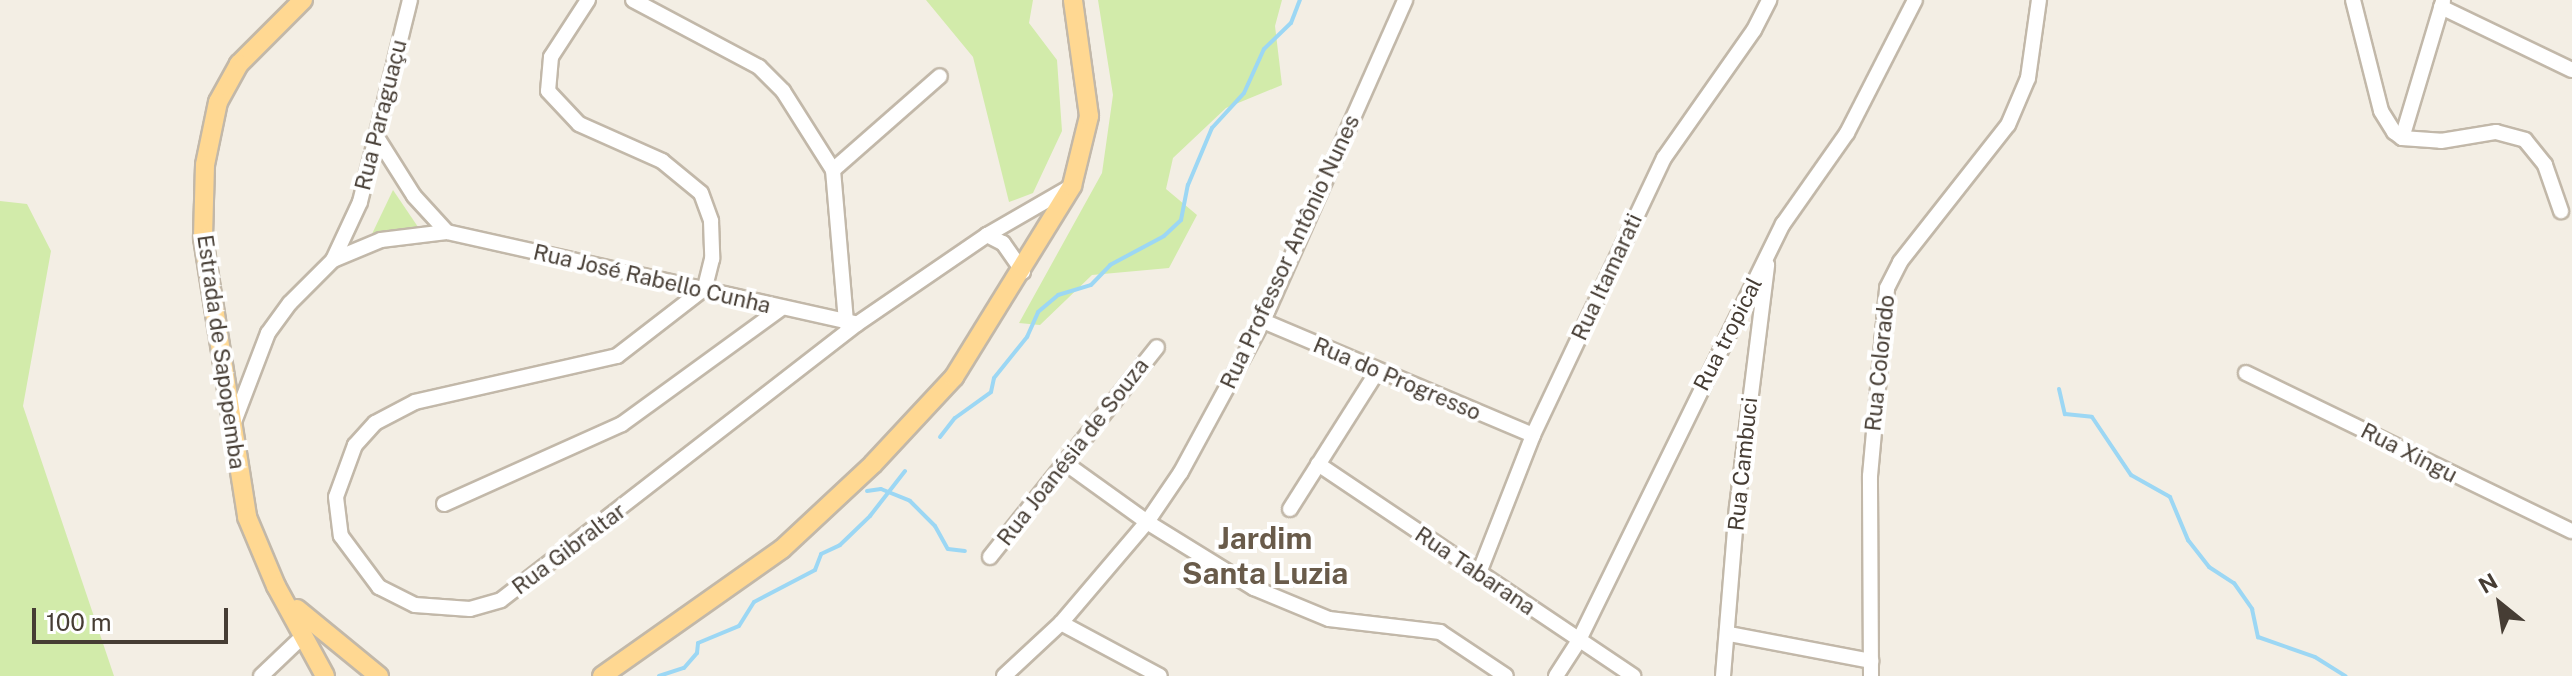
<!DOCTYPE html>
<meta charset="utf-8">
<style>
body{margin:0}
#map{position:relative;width:2572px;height:676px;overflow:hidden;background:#f3eee4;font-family:"Public Sans",sans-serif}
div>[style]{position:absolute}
.green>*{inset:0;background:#d2ebaa}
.stream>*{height:4px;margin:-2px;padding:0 2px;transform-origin:2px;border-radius:2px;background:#9cd7f4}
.roads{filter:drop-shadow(2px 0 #c2b8a9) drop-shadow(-2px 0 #c2b8a9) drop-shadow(0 2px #c2b8a9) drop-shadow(0 -2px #c2b8a9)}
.minor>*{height:14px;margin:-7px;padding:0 7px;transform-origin:7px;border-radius:7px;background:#fff}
.major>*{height:18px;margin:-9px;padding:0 9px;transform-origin:9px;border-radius:9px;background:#ffd892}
span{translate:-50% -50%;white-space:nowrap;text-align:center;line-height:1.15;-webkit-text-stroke:8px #fff;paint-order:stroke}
.street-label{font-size:22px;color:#463d34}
.district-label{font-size:30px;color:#695b4a;font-weight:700}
.north{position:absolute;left:2460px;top:564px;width:80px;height:80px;-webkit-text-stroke:6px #fff;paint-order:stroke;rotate:330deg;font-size:22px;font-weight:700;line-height:32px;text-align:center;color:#463d34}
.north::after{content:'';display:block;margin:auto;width:28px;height:36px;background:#463d34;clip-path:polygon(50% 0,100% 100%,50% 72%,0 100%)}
.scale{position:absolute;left:32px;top:608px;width:196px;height:36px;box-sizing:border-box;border:4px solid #463d34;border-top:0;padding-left:10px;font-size:24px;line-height:28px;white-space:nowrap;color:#463d34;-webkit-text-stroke:6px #fff;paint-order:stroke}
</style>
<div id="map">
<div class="green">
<div style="clip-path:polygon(926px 0,1033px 0,1029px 23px,1057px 60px,1062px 131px,1033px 193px,1009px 202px,973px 57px)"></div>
<div style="clip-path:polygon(1098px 0,1282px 0,1275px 26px,1282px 85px,1226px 108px,1173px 158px,1166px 189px,1197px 215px,1169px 268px,1092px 275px,1040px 325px,1019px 323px,1102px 173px,1113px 95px)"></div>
<div style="clip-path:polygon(393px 190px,418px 227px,371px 236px)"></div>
<div style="clip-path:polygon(0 201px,27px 204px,51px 251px,23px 406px,114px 676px,0 676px)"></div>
</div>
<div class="stream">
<div style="left:2059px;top:389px;width:26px;rotate:77deg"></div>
<div style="left:2065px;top:414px;width:27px;rotate:6deg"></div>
<div style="left:2092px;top:417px;width:70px;rotate:56.1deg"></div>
<div style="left:2131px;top:475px;width:45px;rotate:29.4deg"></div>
<div style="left:2170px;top:497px;width:47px;rotate:67.3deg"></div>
<div style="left:2188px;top:540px;width:34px;rotate:52deg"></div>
<div style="left:2209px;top:567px;width:30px;rotate:33deg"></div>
<div style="left:2234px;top:583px;width:32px;rotate:55deg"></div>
<div style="left:2252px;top:609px;width:29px;rotate:78deg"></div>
<div style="left:2258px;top:637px;width:60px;rotate:19.3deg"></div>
<div style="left:2315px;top:657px;width:36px;rotate:32deg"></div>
<div style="left:940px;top:437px;width:24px;rotate:-52deg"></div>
<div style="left:955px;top:418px;width:44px;rotate:-35.8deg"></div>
<div style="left:991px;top:392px;width:14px;rotate:-78deg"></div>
<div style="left:994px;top:378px;width:53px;rotate:-51.2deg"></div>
<div style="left:1027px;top:337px;width:27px;rotate:-66deg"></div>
<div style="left:1038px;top:312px;width:26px;rotate:-40deg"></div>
<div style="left:1058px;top:295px;width:34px;rotate:-17deg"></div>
<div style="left:1091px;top:285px;width:28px;rotate:-46deg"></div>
<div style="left:1110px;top:265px;width:61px;rotate:-28.2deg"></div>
<div style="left:1164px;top:236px;width:23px;rotate:-43deg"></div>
<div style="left:1181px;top:220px;width:36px;rotate:-79deg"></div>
<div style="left:1188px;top:185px;width:62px;rotate:-67.2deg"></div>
<div style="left:1212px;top:128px;width:47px;rotate:-47.6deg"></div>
<div style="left:1244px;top:93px;width:48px;rotate:-65.6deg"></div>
<div style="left:1264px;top:49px;width:37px;rotate:-44deg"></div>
<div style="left:1291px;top:23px;width:25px;rotate:-69deg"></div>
<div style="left:867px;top:491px;width:14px;rotate:-8deg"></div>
<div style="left:881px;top:489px;width:31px;rotate:22deg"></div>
<div style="left:910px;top:501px;width:35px;rotate:45deg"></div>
<div style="left:935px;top:526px;width:26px;rotate:61deg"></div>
<div style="left:948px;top:549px;width:17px;rotate:7deg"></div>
<div style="left:659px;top:676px;width:26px;rotate:-18deg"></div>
<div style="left:684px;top:668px;width:20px;rotate:-49deg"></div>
<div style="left:697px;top:653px;width:10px;rotate:-84deg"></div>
<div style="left:698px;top:643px;width:44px;rotate:-22.5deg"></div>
<div style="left:739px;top:626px;width:28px;rotate:-58deg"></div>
<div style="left:754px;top:602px;width:69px;rotate:-27.7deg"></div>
<div style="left:815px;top:570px;width:17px;rotate:-69deg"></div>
<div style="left:821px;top:554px;width:21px;rotate:-25deg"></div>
<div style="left:840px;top:545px;width:42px;rotate:-44deg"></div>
<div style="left:870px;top:516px;width:57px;rotate:-52.1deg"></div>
</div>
<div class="roads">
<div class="minor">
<div style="left:588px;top:0;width:68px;rotate:123deg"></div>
<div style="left:551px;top:57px;width:34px;rotate:95deg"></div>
<div style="left:548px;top:91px;width:45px;rotate:46.8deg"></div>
<div style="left:579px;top:124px;width:91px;rotate:24deg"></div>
<div style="left:662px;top:161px;width:50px;rotate:39.4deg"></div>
<div style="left:701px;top:193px;width:30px;rotate:70deg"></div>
<div style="left:711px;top:221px;width:38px;rotate:88deg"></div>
<div style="left:712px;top:259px;width:30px;rotate:104deg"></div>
<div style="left:705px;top:288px;width:111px;rotate:142.3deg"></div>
<div style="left:617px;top:356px;width:207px;rotate:167.2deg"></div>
<div style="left:415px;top:402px;width:45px;rotate:152.3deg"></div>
<div style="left:375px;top:423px;width:30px;rotate:132deg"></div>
<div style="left:355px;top:445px;width:55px;rotate:110.1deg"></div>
<div style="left:336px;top:497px;width:39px;rotate:83deg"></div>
<div style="left:341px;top:536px;width:64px;rotate:53.3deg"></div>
<div style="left:379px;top:587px;width:40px;rotate:26.6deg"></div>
<div style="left:415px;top:605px;width:55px;rotate:4.2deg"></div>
<div style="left:470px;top:609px;width:32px;rotate:-16deg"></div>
<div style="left:501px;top:600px;width:450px;rotate:-37.8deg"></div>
<div style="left:857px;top:324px;width:158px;rotate:-34.4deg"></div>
<div style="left:987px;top:235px;width:98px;rotate:-30deg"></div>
<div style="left:633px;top:0;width:143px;rotate:28deg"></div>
<div style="left:759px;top:67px;width:34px;rotate:45deg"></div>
<div style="left:783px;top:91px;width:93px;rotate:57.7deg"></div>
<div style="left:833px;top:170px;width:154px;rotate:85.1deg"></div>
<div style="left:2353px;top:0;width:114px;rotate:75.8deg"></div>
<div style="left:2381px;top:111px;width:25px;rotate:58deg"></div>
<div style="left:2394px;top:132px;width:10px;rotate:37deg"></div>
<div style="left:2402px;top:138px;width:39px;rotate:4deg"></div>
<div style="left:2441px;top:141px;width:56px;rotate:-9.3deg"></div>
<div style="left:2496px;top:132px;width:30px;rotate:15deg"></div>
<div style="left:2525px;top:140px;width:32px;rotate:51deg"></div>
<div style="left:2545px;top:165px;width:49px;rotate:70.8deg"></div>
<div style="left:2441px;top:7px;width:145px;rotate:25.7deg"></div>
<div style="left:2402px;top:138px;width:143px;rotate:-73.3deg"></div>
<div style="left:378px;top:139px;width:67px;rotate:57.7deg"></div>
<div style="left:414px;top:196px;width:49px;rotate:47.5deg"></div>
<div style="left:833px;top:170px;width:142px;rotate:-41.3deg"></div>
<div style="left:987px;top:235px;width:18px;rotate:27deg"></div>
<div style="left:1003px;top:243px;width:35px;rotate:55deg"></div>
<div style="left:333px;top:260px;width:52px;rotate:-22.6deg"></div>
<div style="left:381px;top:240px;width:66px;rotate:-6.9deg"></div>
<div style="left:447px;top:232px;width:420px;rotate:12.6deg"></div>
<div style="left:1263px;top:321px;width:293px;rotate:22.9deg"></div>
<div style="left:2246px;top:373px;width:362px;rotate:25.9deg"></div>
<div style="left:234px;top:422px;width:95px;rotate:-69.1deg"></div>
<div style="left:268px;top:333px;width:37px;rotate:-54deg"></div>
<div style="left:290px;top:303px;width:61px;rotate:-45deg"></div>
<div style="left:333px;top:260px;width:64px;rotate:-65deg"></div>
<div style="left:360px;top:202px;width:208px;rotate:-76.1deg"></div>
<div style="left:1065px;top:463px;width:101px;rotate:35.7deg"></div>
<div style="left:1147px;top:522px;width:126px;rotate:31.7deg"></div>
<div style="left:1254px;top:588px;width:81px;rotate:22.5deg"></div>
<div style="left:1329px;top:619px;width:112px;rotate:6.7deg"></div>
<div style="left:1440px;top:632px;width:79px;rotate:33.7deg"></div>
<div style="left:1318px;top:464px;width:380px;rotate:33.9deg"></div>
<div style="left:444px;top:504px;width:195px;rotate:-24.2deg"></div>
<div style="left:622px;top:424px;width:195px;rotate:-36deg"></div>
<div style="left:1290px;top:509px;width:162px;rotate:-57.6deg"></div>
<div style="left:990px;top:557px;width:268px;rotate:-51.5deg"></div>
<div style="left:1479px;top:573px;width:148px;rotate:-68.6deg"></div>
<div style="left:1533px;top:435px;width:306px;rotate:-64.7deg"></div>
<div style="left:1664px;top:158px;width:156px;rotate:-54.9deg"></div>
<div style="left:1754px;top:30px;width:34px;rotate:-63deg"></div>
<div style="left:1061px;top:623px;width:112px;rotate:28.2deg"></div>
<div style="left:1729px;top:634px;width:145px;rotate:10.8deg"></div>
<div style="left:261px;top:676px;width:59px;rotate:-43.6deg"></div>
<div style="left:1004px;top:676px;width:78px;rotate:-42.9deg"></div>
<div style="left:1061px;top:623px;width:133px;rotate:-49.6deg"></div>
<div style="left:1147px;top:522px;width:60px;rotate:-55.8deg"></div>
<div style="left:1181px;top:472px;width:172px;rotate:-61.5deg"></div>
<div style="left:1263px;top:321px;width:351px;rotate:-66.1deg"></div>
<div style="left:1556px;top:676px;width:40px;rotate:-57.1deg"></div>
<div style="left:1578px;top:642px;width:466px;rotate:-63.9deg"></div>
<div style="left:1783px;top:224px;width:111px;rotate:-54.9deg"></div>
<div style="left:1847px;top:133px;width:149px;rotate:-62.9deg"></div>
<div style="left:1723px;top:676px;width:170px;rotate:-85.3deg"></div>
<div style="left:1737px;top:507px;width:244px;rotate:-82.9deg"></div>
<div style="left:1871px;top:676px;width:200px;rotate:-90.3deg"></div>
<div style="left:1870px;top:476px;width:189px;rotate:-84.8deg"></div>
<div style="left:1887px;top:288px;width:29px;rotate:-63deg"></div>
<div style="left:1900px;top:262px;width:174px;rotate:-51.8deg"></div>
<div style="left:2008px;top:125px;width:51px;rotate:-66.9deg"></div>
<div style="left:2028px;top:78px;width:79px;rotate:-82deg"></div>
</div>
<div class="major">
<div style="left:303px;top:0;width:91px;rotate:135deg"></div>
<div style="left:239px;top:64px;width:43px;rotate:118.9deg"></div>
<div style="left:218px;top:102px;width:64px;rotate:101.7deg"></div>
<div style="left:205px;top:165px;width:73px;rotate:91.6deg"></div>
<div style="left:203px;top:238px;width:282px;rotate:81deg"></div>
<div style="left:247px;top:517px;width:75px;rotate:67.2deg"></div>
<div style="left:276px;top:586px;width:102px;rotate:61.4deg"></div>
<div style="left:297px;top:609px;width:106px;rotate:39.3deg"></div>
<div style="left:602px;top:676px;width:220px;rotate:-35.2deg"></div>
<div style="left:782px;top:549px;width:125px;rotate:-43deg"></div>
<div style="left:873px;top:464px;width:119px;rotate:-47deg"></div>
<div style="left:954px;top:377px;width:225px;rotate:-58.3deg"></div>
<div style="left:1072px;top:186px;width:72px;rotate:-76.3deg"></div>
<div style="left:1089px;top:116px;width:117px;rotate:-97.9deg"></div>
</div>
</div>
<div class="street-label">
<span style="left:381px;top:115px;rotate:-76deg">Rua Paraguaçu</span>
<span style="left:1290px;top:252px;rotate:-65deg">Rua Professor Antônio Nunes</span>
<span style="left:1607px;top:277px;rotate:-65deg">Rua Itamarati</span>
<span style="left:652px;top:279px;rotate:13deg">Rua José Rabello Cunha</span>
<span style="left:1728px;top:334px;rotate:-63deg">Rua tropical</span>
<span style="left:221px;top:352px;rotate:82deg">Estrada de Sapopemba</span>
<span style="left:1880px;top:363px;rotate:-84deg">Rua Colorado</span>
<span style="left:1397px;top:379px;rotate:23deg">Rua do Progresso</span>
<span style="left:1073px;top:452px;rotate:-52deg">Rua Joanésia de Souza</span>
<span style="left:2409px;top:453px;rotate:27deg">Rua Xingu</span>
<span style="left:1743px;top:464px;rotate:-84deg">Rua Cambuci</span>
<span style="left:569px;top:549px;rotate:-37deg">Rua Gibraltar</span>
<span style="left:1475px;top:571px;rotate:34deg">Rua Tabarana</span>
</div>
<div class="district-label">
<span style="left:1265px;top:555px">Jardim<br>Santa Luzia</span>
</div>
<div class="north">N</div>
<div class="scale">100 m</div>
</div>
